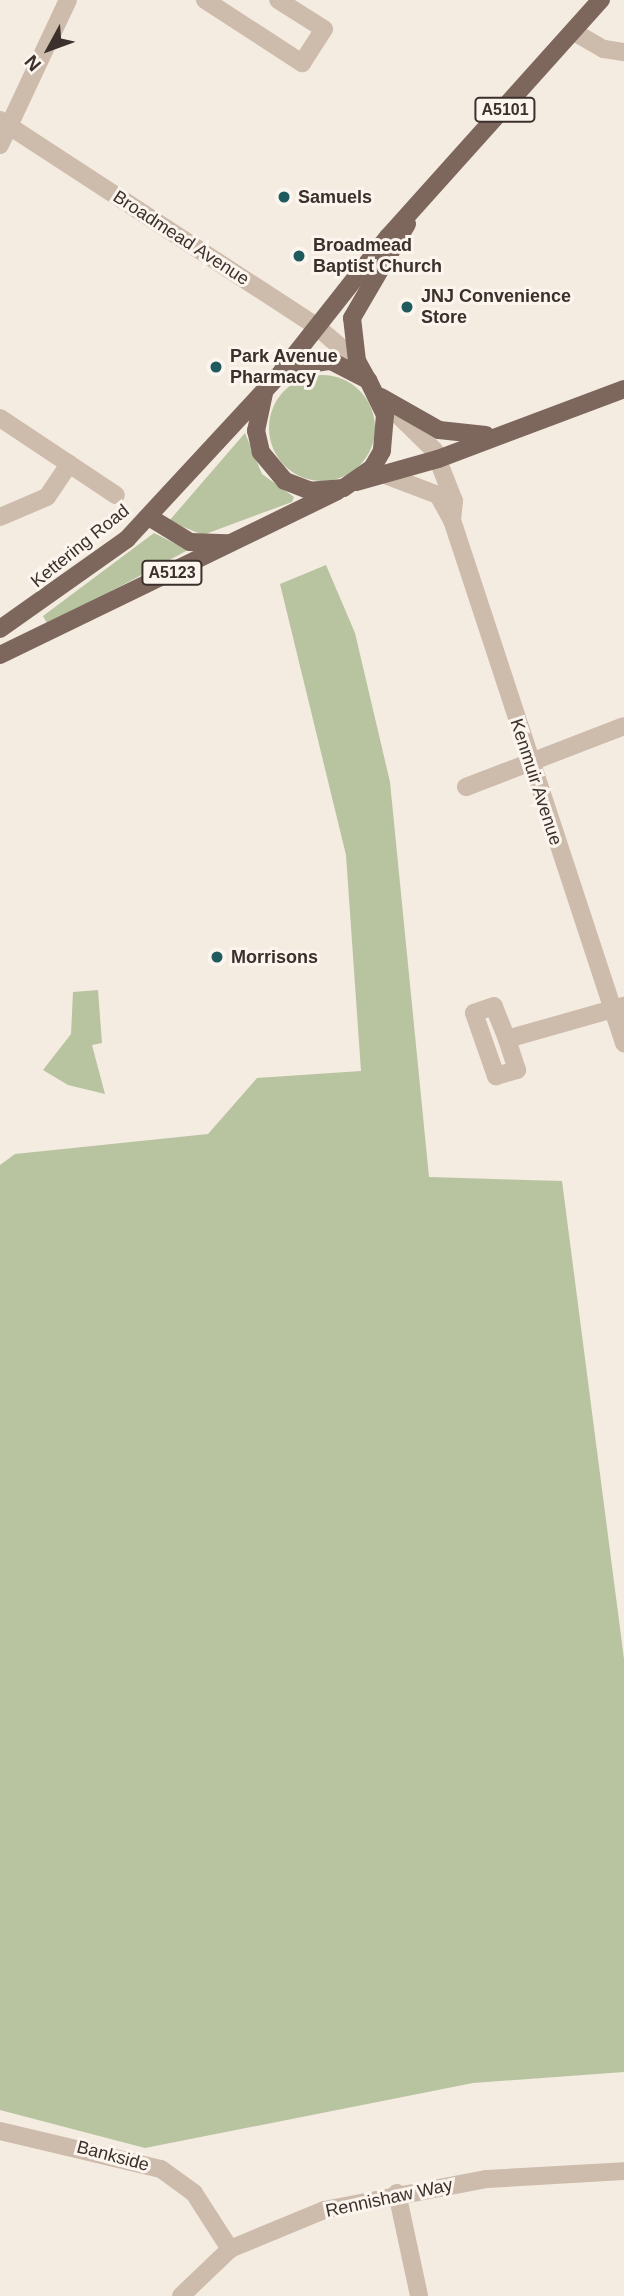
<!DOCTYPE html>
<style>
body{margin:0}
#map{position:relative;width:624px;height:2296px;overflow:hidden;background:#f4ebe1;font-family:Arial,sans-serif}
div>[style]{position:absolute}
.green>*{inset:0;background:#b8c4a0}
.round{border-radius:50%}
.street>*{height:18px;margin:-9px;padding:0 9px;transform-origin:9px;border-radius:9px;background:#cdbbac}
.primary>*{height:18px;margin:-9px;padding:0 9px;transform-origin:9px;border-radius:9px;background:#7d675c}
.dots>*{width:19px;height:19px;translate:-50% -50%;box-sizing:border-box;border:4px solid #fbf5ee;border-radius:50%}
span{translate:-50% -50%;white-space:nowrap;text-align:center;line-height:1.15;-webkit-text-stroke:6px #fbf5ee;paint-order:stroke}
.shield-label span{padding:2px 5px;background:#fbf5ee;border:2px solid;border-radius:5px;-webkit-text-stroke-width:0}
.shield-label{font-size:16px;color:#3b302b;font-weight:700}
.poi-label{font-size:18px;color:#3b302b;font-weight:700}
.left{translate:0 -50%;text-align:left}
.street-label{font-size:18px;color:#3b302b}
.north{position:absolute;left:14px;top:14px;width:70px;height:70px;-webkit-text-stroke:5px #fbf5ee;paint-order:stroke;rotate:229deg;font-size:19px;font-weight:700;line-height:28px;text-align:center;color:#3b302b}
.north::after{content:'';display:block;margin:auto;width:24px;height:32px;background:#3b302b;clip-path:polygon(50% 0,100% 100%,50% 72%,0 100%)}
</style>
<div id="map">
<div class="green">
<div class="round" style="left:269px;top:375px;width:106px;height:106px"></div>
<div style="clip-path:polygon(245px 433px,262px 474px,294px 497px,292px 502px,203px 535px,169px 521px)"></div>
<div style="clip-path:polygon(154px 533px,188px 550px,48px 625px,43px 616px)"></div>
<div style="clip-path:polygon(326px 565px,355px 633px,390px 782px,429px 1177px,562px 1181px,624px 1659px,624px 2072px,473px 2083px,145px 2148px,0 2110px,0 1165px,15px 1154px,208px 1134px,257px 1078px,361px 1071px,346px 855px,280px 584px)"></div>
<div style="clip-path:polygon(98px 990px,102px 1043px,92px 1045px,105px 1094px,68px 1085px,43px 1070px,71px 1034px,73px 992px)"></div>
</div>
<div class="street">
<div style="left:205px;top:0;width:116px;rotate:33deg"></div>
<div style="left:302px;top:63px;width:40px;rotate:-57.1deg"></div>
<div style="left:324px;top:29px;width:54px;rotate:-147.8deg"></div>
<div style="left:574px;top:32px;width:34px;rotate:30deg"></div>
<div style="left:604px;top:49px;width:20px;rotate:9deg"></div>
<div style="left:0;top:120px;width:377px;rotate:33.1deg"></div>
<div style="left:316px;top:326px;width:54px;rotate:40.5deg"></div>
<div style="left:0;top:145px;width:160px;rotate:-64.9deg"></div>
<div style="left:392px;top:409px;width:59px;rotate:44.3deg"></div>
<div style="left:434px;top:450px;width:55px;rotate:68.6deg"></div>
<div style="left:454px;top:501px;width:19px;rotate:96deg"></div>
<div style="left:0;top:418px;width:139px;rotate:33.6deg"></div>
<div style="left:388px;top:476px;width:53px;rotate:20.8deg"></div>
<div style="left:438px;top:495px;width:29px;rotate:61deg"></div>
<div style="left:452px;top:520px;width:551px;rotate:71.8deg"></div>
<div style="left:0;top:517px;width:51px;rotate:-23.1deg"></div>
<div style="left:47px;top:497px;width:40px;rotate:-56deg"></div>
<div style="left:466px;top:787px;width:169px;rotate:-21.1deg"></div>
<div style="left:507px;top:1039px;width:35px;rotate:-112deg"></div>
<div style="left:494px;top:1006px;width:21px;rotate:161deg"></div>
<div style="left:474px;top:1013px;width:67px;rotate:70.8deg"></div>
<div style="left:496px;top:1076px;width:22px;rotate:-16deg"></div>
<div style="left:517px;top:1070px;width:33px;rotate:-108deg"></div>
<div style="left:507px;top:1039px;width:122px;rotate:-15.8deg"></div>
<div style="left:0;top:2131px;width:165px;rotate:13.3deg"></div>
<div style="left:161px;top:2169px;width:41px;rotate:36deg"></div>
<div style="left:194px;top:2193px;width:67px;rotate:57.3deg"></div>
<div style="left:397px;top:2193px;width:105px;rotate:77.9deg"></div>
<div style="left:181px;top:2296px;width:68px;rotate:-43.8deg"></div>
<div style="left:230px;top:2249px;width:102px;rotate:-22.5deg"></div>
<div style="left:324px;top:2210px;width:166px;rotate:-10.8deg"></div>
<div style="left:487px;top:2179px;width:137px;rotate:-3.3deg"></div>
</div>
<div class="primary">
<div style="left:282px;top:371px;width:171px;rotate:-51.7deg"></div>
<div style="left:388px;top:237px;width:319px;rotate:-48.1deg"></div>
<div style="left:366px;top:377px;width:18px;rotate:-119deg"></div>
<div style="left:357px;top:361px;width:43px;rotate:-96.6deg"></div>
<div style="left:352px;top:318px;width:109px;rotate:-59.7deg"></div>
<div style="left:381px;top:397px;width:67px;rotate:29.6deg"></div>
<div style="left:439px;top:430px;width:47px;rotate:6.1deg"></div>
<div style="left:356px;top:482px;width:85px;rotate:-15.7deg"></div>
<div style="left:438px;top:459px;width:199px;rotate:-20.6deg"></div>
<div style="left:149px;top:517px;width:48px;rotate:31.4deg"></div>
<div style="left:190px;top:542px;width:37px;rotate:2deg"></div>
<div style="left:0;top:629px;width:156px;rotate:-35.3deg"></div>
<div style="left:127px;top:539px;width:222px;rotate:-47.2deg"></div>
<div style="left:278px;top:376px;width:19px;rotate:-32deg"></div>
<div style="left:294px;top:366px;width:37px;rotate:-8deg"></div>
<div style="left:331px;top:361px;width:42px;rotate:27.2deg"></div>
<div style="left:368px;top:380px;width:39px;rotate:64deg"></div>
<div style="left:385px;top:415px;width:36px;rotate:95deg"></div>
<div style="left:382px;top:451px;width:20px;rotate:120deg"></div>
<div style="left:372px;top:468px;width:35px;rotate:145deg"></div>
<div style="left:343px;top:488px;width:32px;rotate:175deg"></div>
<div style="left:311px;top:491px;width:28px;rotate:-159deg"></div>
<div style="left:285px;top:481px;width:38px;rotate:-130deg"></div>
<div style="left:261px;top:452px;width:22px;rotate:-103deg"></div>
<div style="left:256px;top:431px;width:40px;rotate:-78deg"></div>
<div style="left:0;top:655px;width:375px;rotate:-25.9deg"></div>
</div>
<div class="dots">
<div style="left:284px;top:197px;background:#1f5a5e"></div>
<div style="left:299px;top:256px;background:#1f5a5e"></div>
<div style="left:407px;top:307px;background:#1f5a5e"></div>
<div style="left:216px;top:367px;background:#1f5a5e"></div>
<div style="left:217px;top:957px;background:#1f5a5e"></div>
</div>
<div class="shield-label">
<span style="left:505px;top:110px">A5101</span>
<span style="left:172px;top:573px">A5123</span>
</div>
<div class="poi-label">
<span class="left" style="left:298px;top:197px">Samuels</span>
<span class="left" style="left:313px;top:256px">Broadmead<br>Baptist Church</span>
<span class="left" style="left:421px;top:307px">JNJ Convenience<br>Store</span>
<span class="left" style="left:230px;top:367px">Park Avenue<br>Pharmacy</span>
<span class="left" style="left:231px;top:957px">Morrisons</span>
</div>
<div class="street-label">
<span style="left:181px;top:238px;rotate:33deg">Broadmead Avenue</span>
<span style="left:80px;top:546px;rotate:-39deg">Kettering Road</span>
<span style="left:536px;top:782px;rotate:72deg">Kenmuir Avenue</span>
<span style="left:113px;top:2156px;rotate:15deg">Bankside</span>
<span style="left:389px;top:2198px;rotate:-12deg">Rennishaw Way</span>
</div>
<div class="north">N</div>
</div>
